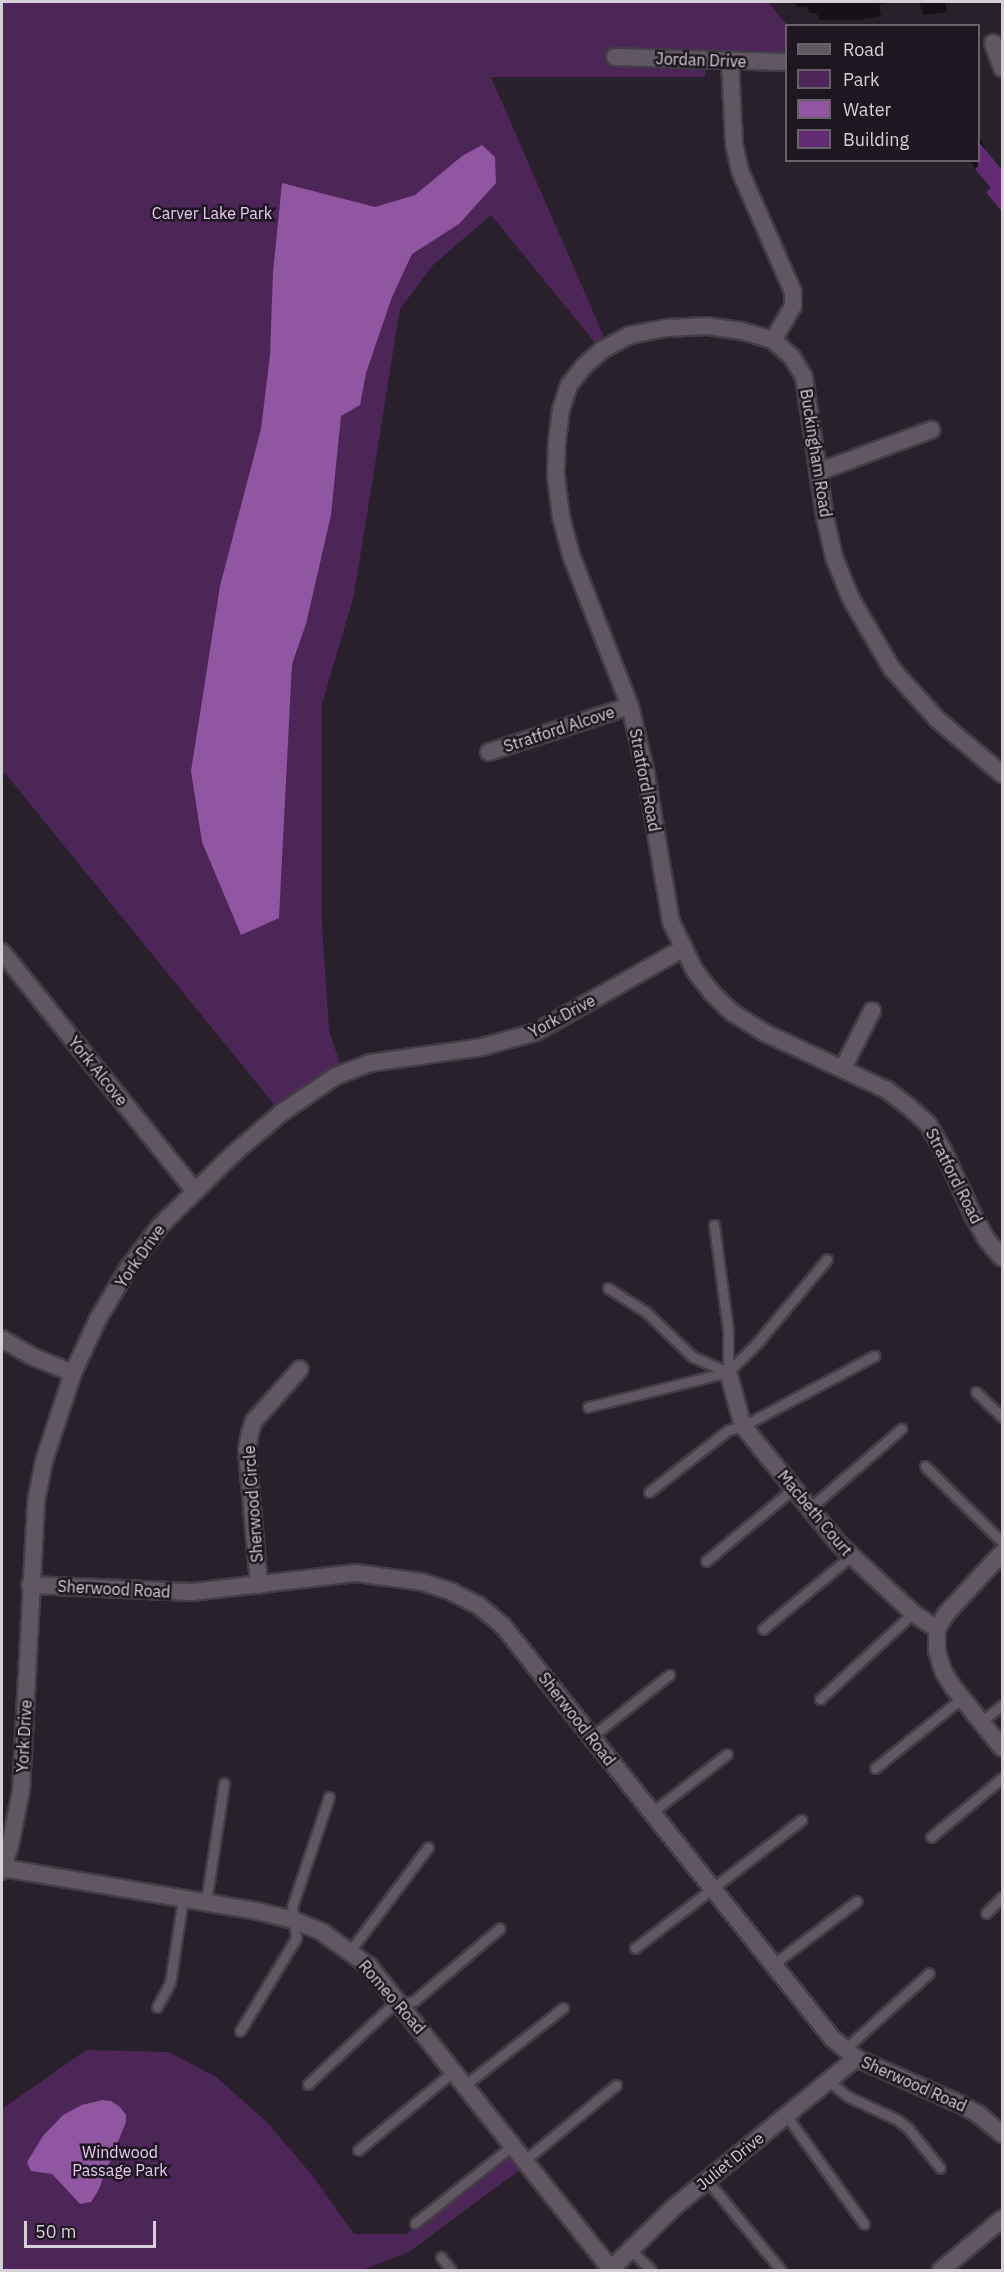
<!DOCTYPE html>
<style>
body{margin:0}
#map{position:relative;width:1004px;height:2272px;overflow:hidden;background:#28202a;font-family:"IBM Plex Sans",sans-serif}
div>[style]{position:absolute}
.green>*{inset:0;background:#4b2656}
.water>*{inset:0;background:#9056a1}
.shadow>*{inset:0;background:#0007}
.building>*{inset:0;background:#632b73}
.roads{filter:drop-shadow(2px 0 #443c46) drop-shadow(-2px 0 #443c46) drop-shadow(0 2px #443c46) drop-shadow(0 -2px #443c46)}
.service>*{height:9px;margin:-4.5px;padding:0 4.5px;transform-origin:4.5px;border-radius:4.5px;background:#615763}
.minor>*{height:16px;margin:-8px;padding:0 8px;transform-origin:8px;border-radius:8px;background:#615763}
.tertiary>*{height:16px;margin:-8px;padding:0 8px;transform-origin:8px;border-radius:8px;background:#615763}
span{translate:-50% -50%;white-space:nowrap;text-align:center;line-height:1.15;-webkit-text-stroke:5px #1e1721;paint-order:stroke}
.street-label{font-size:16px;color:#d5cfd6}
.park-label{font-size:16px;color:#e9cbf3}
.frame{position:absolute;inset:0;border:3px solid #d5cfd6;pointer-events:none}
.legend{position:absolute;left:785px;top:24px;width:195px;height:138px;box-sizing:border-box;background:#1e1721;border:2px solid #676169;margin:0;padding:8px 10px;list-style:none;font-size:18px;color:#d5cfd6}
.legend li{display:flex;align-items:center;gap:12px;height:30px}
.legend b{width:30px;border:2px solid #676169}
.scale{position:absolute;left:24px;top:2221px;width:132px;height:27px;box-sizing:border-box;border:3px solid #d5cfd6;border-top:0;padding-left:8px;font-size:18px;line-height:21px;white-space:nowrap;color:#d5cfd6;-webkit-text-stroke:4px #1e1721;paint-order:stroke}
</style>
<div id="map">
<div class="green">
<div style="clip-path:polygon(2px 2px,768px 2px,787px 25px,786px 62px,705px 61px,705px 77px,491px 77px,608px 346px,601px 350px,491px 215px,434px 264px,400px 309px,354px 595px,322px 704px,322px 924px,329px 1030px,343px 1073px,281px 1113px,5px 773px,2px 773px)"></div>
<div style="clip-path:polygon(86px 2050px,169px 2052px,216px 2077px,267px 2122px,312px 2175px,354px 2234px,406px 2234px,516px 2149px,528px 2164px,409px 2252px,362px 2270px,2px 2270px,2px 2109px)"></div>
</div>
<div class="water">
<div style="clip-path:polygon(482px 145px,495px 157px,496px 183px,459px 224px,412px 254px,392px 297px,366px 373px,360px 405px,341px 416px,331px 515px,306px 624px,292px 664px,279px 918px,241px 935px,202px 842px,191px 771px,220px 586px,261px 429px,270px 355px,273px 272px,282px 183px,375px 207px,415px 195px,462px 156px)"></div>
<div style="clip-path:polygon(102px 2100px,111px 2101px,120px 2107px,126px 2115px,126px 2122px,98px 2191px,91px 2202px,80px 2204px,52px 2174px,31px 2171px,27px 2162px,43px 2136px,63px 2115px,82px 2105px)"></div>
</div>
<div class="shadow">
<div style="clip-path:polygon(794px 2px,897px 2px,879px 5px,881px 16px,858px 20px,820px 20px,816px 13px,810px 13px,807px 7px,797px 7px)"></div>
<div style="clip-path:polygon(919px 2px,945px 2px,947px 12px,924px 15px)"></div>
<div style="clip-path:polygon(978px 134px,988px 155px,1002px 173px,1002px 212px,993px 200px,992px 189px,969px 160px,978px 160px)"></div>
</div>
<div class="building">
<div style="clip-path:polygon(978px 141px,1002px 170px,1002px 212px,986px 192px,991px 188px,975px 169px,978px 166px)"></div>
</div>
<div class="roads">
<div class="service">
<div style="left:608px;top:1288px;width:45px;rotate:32.3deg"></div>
<div style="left:646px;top:1312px;width:65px;rotate:43.8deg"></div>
<div style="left:693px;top:1357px;width:38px;rotate:23deg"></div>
<div style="left:728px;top:1372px;width:42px;rotate:-90deg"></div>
<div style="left:728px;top:1330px;width:106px;rotate:-97.6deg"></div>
<div style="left:976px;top:1392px;width:36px;rotate:44deg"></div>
<div style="left:588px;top:1407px;width:144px;rotate:-14deg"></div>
<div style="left:728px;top:1372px;width:41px;rotate:-45deg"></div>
<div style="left:757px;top:1343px;width:109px;rotate:-50.2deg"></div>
<div style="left:925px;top:1466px;width:108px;rotate:44.6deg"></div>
<div style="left:649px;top:1492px;width:100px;rotate:-38.1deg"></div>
<div style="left:728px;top:1430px;width:16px;rotate:-15deg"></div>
<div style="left:743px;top:1426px;width:149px;rotate:-28.1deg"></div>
<div style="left:810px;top:1508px;width:121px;rotate:-41deg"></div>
<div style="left:706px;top:1561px;width:114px;rotate:-39.7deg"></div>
<div style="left:763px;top:1629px;width:114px;rotate:-39.7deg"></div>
<div style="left:820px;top:1699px;width:127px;rotate:-42.8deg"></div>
<div style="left:981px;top:1722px;width:27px;rotate:-39deg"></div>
<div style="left:591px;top:1737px;width:100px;rotate:-38.5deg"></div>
<div style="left:875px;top:1768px;width:112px;rotate:-38.8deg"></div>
<div style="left:651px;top:1813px;width:96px;rotate:-37.8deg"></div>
<div style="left:931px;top:1837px;width:92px;rotate:-39.7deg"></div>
<div style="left:206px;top:1902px;width:120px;rotate:-81.4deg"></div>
<div style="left:986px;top:1913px;width:23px;rotate:-45deg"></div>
<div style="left:635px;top:1948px;width:210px;rotate:-37.6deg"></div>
<div style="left:350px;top:1951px;width:130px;rotate:-53.1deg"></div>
<div style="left:772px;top:1965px;width:106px;rotate:-37deg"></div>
<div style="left:157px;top:2007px;width:27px;rotate:-62deg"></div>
<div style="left:170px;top:1983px;width:86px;rotate:-81.3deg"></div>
<div style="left:240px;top:2031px;width:109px;rotate:-58.9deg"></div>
<div style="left:296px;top:1938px;width:31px;rotate:-97deg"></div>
<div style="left:292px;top:1907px;width:116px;rotate:-71.4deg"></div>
<div style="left:845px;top:2049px;width:113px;rotate:-42.1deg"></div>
<div style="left:828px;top:2081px;width:24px;rotate:38deg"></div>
<div style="left:847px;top:2096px;width:56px;rotate:25.2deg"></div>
<div style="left:898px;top:2120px;width:13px;rotate:39deg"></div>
<div style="left:908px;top:2128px;width:51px;rotate:51.3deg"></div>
<div style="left:308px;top:2084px;width:110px;rotate:-43.2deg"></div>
<div style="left:388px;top:2009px;width:28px;rotate:-18deg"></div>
<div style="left:415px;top:2000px;width:111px;rotate:-40.3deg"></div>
<div style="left:465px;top:2085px;width:125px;rotate:-38.2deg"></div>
<div style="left:786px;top:2115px;width:134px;rotate:54.4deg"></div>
<div style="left:358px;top:2150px;width:124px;rotate:-39.5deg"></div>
<div style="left:525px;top:2160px;width:118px;rotate:-39.5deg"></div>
<div style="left:706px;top:2179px;width:118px;rotate:50.5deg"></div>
<div style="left:415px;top:2223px;width:125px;rotate:-38.5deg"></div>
<div style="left:631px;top:2250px;width:28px;rotate:45deg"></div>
<div style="left:441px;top:2257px;width:16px;rotate:52deg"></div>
</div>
<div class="minor">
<div style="left:993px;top:43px;width:27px;rotate:70deg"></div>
<div style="left:615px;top:57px;width:171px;rotate:1.7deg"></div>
<div style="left:730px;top:61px;width:83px;rotate:87.2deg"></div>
<div style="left:734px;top:144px;width:28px;rotate:77deg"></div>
<div style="left:740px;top:171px;width:132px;rotate:66.3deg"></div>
<div style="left:793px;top:292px;width:14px;rotate:90deg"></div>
<div style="left:793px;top:306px;width:39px;rotate:120deg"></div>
<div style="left:773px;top:340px;width:25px;rotate:42deg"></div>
<div style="left:792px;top:357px;width:23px;rotate:59deg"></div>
<div style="left:804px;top:377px;width:142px;rotate:81.5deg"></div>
<div style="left:825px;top:517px;width:41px;rotate:77.3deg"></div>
<div style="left:834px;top:557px;width:45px;rotate:68deg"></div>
<div style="left:851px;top:599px;width:81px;rotate:59.6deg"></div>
<div style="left:892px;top:669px;width:69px;rotate:48deg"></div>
<div style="left:938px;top:720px;width:84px;rotate:40.2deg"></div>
<div style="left:773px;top:340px;width:32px;rotate:-164deg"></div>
<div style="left:742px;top:331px;width:35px;rotate:-172deg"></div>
<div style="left:707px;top:326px;width:41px;rotate:177.2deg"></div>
<div style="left:666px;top:328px;width:37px;rotate:169deg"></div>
<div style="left:630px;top:335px;width:32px;rotate:152deg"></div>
<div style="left:602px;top:350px;width:24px;rotate:138deg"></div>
<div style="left:584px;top:366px;width:24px;rotate:128deg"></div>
<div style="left:569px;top:385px;width:25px;rotate:108deg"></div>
<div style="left:561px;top:409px;width:32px;rotate:97deg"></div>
<div style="left:557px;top:441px;width:35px;rotate:92deg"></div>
<div style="left:556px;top:476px;width:41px;rotate:83deg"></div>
<div style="left:561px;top:517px;width:39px;rotate:75deg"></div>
<div style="left:571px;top:555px;width:162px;rotate:68.7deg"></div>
<div style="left:630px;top:706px;width:70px;rotate:76.8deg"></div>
<div style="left:646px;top:774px;width:150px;rotate:80.4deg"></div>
<div style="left:671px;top:922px;width:55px;rotate:63.9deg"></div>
<div style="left:695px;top:971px;width:28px;rotate:52deg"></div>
<div style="left:712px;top:993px;width:29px;rotate:44deg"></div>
<div style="left:733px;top:1013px;width:36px;rotate:32deg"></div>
<div style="left:763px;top:1032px;width:137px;rotate:25.1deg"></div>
<div style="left:887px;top:1090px;width:25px;rotate:37deg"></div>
<div style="left:907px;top:1105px;width:28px;rotate:42deg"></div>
<div style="left:928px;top:1124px;width:30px;rotate:60deg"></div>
<div style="left:943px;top:1150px;width:74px;rotate:65.2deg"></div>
<div style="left:974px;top:1217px;width:26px;rotate:61deg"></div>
<div style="left:987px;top:1240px;width:23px;rotate:50deg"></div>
<div style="left:818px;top:472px;width:121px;rotate:-20.4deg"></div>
<div style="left:489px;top:752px;width:148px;rotate:-18.1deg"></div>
<div style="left:2px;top:952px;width:306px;rotate:51.1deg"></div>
<div style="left:843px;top:1068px;width:64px;rotate:-63deg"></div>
<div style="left:2px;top:1339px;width:34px;rotate:30deg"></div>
<div style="left:31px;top:1356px;width:45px;rotate:22deg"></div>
<div style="left:728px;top:1372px;width:56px;rotate:74.5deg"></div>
<div style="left:743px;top:1426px;width:152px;rotate:50.9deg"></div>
<div style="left:839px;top:1544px;width:101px;rotate:43deg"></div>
<div style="left:913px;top:1613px;width:29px;rotate:34deg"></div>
<div style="left:1002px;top:1553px;width:83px;rotate:132.6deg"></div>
<div style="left:946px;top:1614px;width:17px;rotate:121deg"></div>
<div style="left:937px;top:1629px;width:22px;rotate:90deg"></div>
<div style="left:937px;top:1651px;width:21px;rotate:73deg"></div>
<div style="left:943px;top:1671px;width:19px;rotate:58deg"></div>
<div style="left:953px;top:1687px;width:78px;rotate:51.2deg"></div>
<div style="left:30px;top:1585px;width:162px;rotate:2.5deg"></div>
<div style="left:192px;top:1592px;width:165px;rotate:-6.6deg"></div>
<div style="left:356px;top:1573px;width:67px;rotate:7.8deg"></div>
<div style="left:422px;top:1582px;width:32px;rotate:18deg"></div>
<div style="left:452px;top:1592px;width:29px;rotate:27deg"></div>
<div style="left:478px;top:1605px;width:33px;rotate:40deg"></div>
<div style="left:503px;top:1626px;width:527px;rotate:51.39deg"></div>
<div style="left:832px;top:2038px;width:31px;rotate:40deg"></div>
<div style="left:856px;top:2058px;width:114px;rotate:23.9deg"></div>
<div style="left:960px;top:2104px;width:21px;rotate:29deg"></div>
<div style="left:978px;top:2114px;width:31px;rotate:40deg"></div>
<div style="left:259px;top:1585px;width:136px;rotate:-95.1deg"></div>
<div style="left:247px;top:1450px;width:17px;rotate:-80deg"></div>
<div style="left:250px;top:1433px;width:13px;rotate:-72deg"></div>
<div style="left:254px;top:1421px;width:69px;rotate:-48.5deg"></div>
<div style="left:3px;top:1868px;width:258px;rotate:9.6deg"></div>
<div style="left:257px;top:1911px;width:37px;rotate:14deg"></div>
<div style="left:293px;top:1920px;width:31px;rotate:22deg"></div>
<div style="left:322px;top:1932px;width:58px;rotate:35.9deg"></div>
<div style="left:369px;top:1966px;width:388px;rotate:51.4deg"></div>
<div style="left:2px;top:1871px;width:31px;rotate:-73deg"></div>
<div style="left:11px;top:1841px;width:51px;rotate:-78.7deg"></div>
<div style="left:21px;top:1791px;width:289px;rotate:-87deg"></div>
<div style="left:36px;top:1502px;width:42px;rotate:-79deg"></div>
<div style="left:44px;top:1461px;width:93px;rotate:-71.8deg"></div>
<div style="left:73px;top:1373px;width:60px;rotate:-65.2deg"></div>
<div style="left:98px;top:1319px;width:61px;rotate:-59.2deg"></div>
<div style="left:129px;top:1267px;width:51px;rotate:-52.9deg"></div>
<div style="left:160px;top:1226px;width:101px;rotate:-44.6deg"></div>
<div style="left:232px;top:1155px;width:65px;rotate:-40.6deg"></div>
<div style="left:281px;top:1113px;width:66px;rotate:-33.9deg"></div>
<div style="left:336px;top:1076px;width:36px;rotate:-21deg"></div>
<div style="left:370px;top:1063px;width:113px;rotate:-8.1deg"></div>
<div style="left:482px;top:1047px;width:56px;rotate:-15.5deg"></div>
<div style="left:536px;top:1032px;width:168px;rotate:-29.6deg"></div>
<div style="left:610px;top:2270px;width:88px;rotate:-44.5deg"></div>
<div style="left:673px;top:2208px;width:237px;rotate:-39.3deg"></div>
</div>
<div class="tertiary">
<div style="left:941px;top:2270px;width:80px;rotate:-39.9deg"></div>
</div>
</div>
<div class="street-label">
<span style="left:701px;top:60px;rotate:2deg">Jordan Drive</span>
<span style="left:816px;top:453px;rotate:81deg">Buckingham Road</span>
<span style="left:559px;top:729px;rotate:-18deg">Stratford Alcove</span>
<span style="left:645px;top:780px;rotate:79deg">Stratford Road</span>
<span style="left:562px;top:1016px;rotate:-28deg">York Drive</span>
<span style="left:98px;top:1071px;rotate:51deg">York Alcove</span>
<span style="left:954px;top:1176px;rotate:63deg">Stratford Road</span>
<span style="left:140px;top:1256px;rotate:-55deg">York Drive</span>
<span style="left:253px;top:1504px;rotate:-94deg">Sherwood Circle</span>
<span style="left:815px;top:1513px;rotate:50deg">Macbeth Court</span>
<span style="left:114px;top:1589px;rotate:3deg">Sherwood Road</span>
<span style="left:577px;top:1719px;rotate:52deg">Sherwood Road</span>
<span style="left:24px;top:1736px;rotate:-87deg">York Drive</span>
<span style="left:392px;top:1997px;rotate:49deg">Romeo Road</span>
<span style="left:914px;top:2084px;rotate:24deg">Sherwood Road</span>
<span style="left:730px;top:2161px;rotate:-39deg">Juliet Drive</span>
</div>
<div class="park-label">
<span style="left:212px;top:213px">Carver Lake Park</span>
<span style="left:120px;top:2161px">Windwood<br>Passage Park</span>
</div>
<div class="frame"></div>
<ul class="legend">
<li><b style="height:8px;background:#615763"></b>Road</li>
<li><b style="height:16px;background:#4b2656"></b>Park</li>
<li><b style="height:16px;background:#9056a1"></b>Water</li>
<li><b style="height:16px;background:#632b73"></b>Building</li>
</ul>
<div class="scale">50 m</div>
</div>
